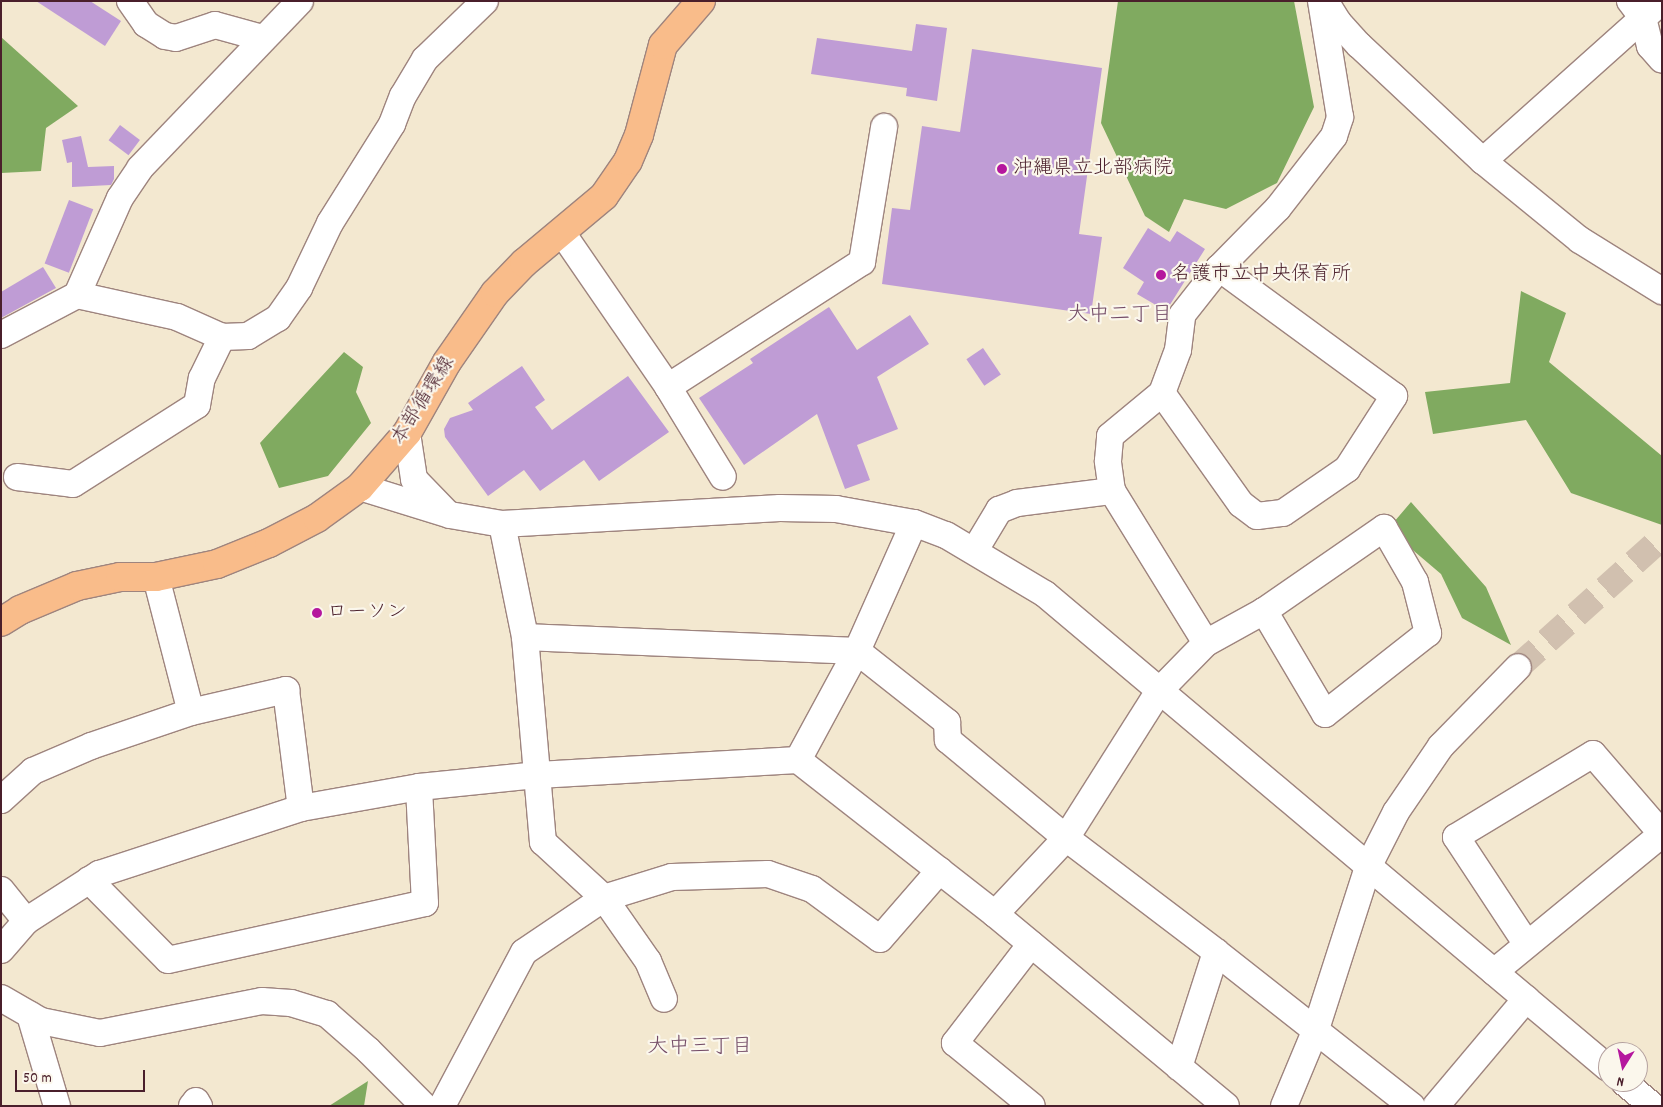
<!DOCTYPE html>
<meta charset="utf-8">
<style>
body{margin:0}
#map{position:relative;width:1663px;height:1107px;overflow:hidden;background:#f3e8d0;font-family:Dekko,"Klee One",sans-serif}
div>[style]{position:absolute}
.forest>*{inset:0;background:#80aa60}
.building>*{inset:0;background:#bf9cd5;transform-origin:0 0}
.minor-tunnel>*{height:26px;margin-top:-13px;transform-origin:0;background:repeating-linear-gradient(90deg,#d1c0af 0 26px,transparent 0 39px)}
.roads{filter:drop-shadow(1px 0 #9e847e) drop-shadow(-1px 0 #9e847e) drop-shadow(0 1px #9e847e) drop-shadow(0 -1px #9e847e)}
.minor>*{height:26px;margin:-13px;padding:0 13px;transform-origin:13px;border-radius:13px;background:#fff}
.major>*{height:28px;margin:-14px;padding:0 14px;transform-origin:14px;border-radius:14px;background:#f9bc8a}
.dots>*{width:14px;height:14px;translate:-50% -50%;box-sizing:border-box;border:2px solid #fbf7ec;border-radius:50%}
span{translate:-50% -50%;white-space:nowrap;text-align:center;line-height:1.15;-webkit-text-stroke:4.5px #fbf7ec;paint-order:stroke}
.poi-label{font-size:20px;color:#4a1f2b}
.left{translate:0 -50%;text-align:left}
.street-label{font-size:20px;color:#4a1f2b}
.neighbourhood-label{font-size:21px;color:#734b66}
.frame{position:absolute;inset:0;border:2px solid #4a1f2b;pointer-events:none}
.north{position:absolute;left:1598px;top:1042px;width:50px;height:50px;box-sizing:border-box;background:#fbf7ec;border:1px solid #b4a19f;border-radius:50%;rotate:190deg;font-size:14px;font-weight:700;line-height:20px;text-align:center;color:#4a1f2b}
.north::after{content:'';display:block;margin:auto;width:18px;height:22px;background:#b5179e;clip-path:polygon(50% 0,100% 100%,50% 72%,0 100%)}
.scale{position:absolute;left:15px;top:1070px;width:130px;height:22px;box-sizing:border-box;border:2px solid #4a1f2b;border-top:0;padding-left:6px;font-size:15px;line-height:18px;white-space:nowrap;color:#4a1f2b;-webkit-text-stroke:4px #fbf7ec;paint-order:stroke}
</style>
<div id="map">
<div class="forest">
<div style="clip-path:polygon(1118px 1px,1294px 1px,1314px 107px,1277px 183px,1226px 209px,1184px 199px,1169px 232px,1145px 216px,1101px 123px)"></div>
<div style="clip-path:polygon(1px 37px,78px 106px,46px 128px,41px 171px,1px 173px)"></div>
<div style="clip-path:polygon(1521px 291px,1566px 313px,1549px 362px,1662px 456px,1662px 525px,1571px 493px,1526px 420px,1433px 434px,1425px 392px,1510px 383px)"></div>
<div style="clip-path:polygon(344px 352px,363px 367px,356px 392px,371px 423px,328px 476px,279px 488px,260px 443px)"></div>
<div style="clip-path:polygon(1411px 502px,1486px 587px,1511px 645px,1462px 618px,1441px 574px,1388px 529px)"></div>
<div style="clip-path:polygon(368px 1081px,364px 1106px,329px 1106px)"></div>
</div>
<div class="building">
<div style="clip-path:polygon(36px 1px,90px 1px,121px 21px,105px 46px)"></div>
<div style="clip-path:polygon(916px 24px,947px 28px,937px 101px,906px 96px,907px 88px,811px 74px,817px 38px,912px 51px)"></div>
<div style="clip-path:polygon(972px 49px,1102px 68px,1079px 234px,1102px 237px,1091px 314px,882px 284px,892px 208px,910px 210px,922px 126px,960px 132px)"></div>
<div style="left:120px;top:125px;width:25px;height:19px;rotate:37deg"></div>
<div style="clip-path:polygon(81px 136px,88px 167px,114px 166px,114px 179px,111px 185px,72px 187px,72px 162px,67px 163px,62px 140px)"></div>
<div style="left:69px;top:200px;width:26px;height:68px;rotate:21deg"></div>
<div style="clip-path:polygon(1148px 228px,1170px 242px,1177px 231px,1205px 249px,1166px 311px,1137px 294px,1144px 282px,1123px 268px)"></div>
<div style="clip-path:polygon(43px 267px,56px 288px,1px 318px,1px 292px)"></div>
<div style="clip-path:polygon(829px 307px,857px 350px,910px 315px,929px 344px,877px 377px,898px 429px,857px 445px,870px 480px,845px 489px,817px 414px,744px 465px,699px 398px,753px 363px,750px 359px)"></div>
<div style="left:983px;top:348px;width:32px;height:20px;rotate:56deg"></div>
<div style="clip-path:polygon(522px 366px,545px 400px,535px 407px,552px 430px,628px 376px,669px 432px,599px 481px,584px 460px,540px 491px,524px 470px,488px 496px,445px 437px,444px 429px,450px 418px,473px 410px,468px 403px)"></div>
</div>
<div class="minor-tunnel">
<div style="left:1518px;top:667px;width:193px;rotate:-41.9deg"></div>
</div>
<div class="roads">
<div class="minor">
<div style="left:130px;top:1px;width:28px;rotate:55deg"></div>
<div style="left:146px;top:24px;width:22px;rotate:32deg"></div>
<div style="left:165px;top:36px;width:11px;rotate:10deg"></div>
<div style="left:176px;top:38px;width:41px;rotate:-18.4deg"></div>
<div style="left:215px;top:25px;width:49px;rotate:15.5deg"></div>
<div style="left:1325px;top:1px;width:25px;rotate:58deg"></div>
<div style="left:1338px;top:22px;width:31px;rotate:48deg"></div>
<div style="left:1359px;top:45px;width:170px;rotate:43.1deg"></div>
<div style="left:1483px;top:161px;width:125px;rotate:39.2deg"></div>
<div style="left:1580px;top:240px;width:97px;rotate:31.9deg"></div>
<div style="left:1630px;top:1px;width:21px;rotate:53deg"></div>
<div style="left:1643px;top:18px;width:29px;rotate:76deg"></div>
<div style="left:1650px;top:46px;width:18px;rotate:49deg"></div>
<div style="left:1483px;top:161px;width:240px;rotate:-41.8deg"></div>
<div style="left:563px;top:234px;width:186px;rotate:55.5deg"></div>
<div style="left:668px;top:387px;width:105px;rotate:58.6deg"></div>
<div style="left:77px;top:295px;width:102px;rotate:12.4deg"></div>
<div style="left:177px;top:317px;width:49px;rotate:24deg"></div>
<div style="left:222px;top:337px;width:26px;rotate:-2deg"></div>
<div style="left:248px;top:336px;width:35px;rotate:-31deg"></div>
<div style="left:278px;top:318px;width:37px;rotate:-55deg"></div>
<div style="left:299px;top:288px;width:72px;rotate:-64.5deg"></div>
<div style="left:330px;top:223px;width:117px;rotate:-57.9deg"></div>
<div style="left:392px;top:124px;width:30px;rotate:-69deg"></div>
<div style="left:403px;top:96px;width:43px;rotate:-59.3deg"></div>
<div style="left:425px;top:59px;width:83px;rotate:-44deg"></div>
<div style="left:1px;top:335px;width:86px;rotate:-27.8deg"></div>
<div style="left:77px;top:295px;width:106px;rotate:-66.1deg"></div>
<div style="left:120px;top:198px;width:36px;rotate:-56deg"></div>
<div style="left:140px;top:168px;width:231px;rotate:-46.2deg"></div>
<div style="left:668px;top:387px;width:231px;rotate:-32.8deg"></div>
<div style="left:862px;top:262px;width:137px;rotate:-80.7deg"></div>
<div style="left:1162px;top:393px;width:136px;rotate:54.6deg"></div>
<div style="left:1241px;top:504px;width:20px;rotate:37deg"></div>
<div style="left:1257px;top:516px;width:26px;rotate:-7deg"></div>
<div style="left:1283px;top:513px;width:78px;rotate:-34.5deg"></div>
<div style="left:1347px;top:469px;width:87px;rotate:-57.2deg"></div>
<div style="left:1394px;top:396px;width:217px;rotate:-143.8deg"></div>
<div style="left:407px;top:433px;width:47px;rotate:81.3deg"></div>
<div style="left:414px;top:479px;width:47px;rotate:45.9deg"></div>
<div style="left:17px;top:477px;width:56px;rotate:7.1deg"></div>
<div style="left:73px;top:484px;width:147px;rotate:-32.5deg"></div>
<div style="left:197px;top:405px;width:27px;rotate:-80deg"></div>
<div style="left:202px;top:378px;width:46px;rotate:-64deg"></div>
<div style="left:360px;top:487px;width:94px;rotate:17.3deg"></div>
<div style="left:450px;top:515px;width:53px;rotate:9.8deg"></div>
<div style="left:502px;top:524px;width:278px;rotate:-3.3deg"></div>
<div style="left:780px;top:508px;width:56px;rotate:1deg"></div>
<div style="left:836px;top:509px;width:79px;rotate:10.2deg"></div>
<div style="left:914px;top:523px;width:34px;rotate:21deg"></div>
<div style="left:946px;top:535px;width:115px;rotate:30.8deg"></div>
<div style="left:1045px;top:594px;width:736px;rotate:40.09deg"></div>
<div style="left:502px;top:524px;width:115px;rotate:78.5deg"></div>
<div style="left:525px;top:637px;width:206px;rotate:85deg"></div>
<div style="left:543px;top:842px;width:83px;rotate:42.6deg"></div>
<div style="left:604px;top:898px;width:77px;rotate:55.1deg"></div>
<div style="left:648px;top:961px;width:41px;rotate:67.2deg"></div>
<div style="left:1384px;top:528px;width:62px;rotate:60.1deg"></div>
<div style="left:1415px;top:582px;width:53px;rotate:75.7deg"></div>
<div style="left:1428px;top:633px;width:131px;rotate:141.8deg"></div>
<div style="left:1325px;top:714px;width:120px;rotate:-120.6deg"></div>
<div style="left:1264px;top:611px;width:146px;rotate:-34.7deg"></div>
<div style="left:975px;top:550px;width:47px;rotate:-59deg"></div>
<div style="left:999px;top:510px;width:19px;rotate:-21deg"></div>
<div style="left:1017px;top:503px;width:96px;rotate:-7.2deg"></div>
<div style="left:156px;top:577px;width:139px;rotate:75.5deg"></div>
<div style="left:525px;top:637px;width:332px;rotate:2.4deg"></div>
<div style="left:857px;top:651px;width:115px;rotate:38.3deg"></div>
<div style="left:947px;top:722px;width:18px;rotate:87deg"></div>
<div style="left:948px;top:740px;width:153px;rotate:39.7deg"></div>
<div style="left:1066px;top:838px;width:188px;rotate:37.2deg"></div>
<div style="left:1216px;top:952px;width:121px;rotate:107.8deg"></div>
<div style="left:1206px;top:643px;width:179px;rotate:-121.7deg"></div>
<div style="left:1112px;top:491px;width:30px;rotate:-98deg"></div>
<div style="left:1108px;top:461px;width:25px;rotate:-85deg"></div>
<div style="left:1110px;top:436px;width:67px;rotate:-39.6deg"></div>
<div style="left:1162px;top:393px;width:46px;rotate:-69.6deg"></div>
<div style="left:1178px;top:350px;width:35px;rotate:-83deg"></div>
<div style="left:1182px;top:315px;width:60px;rotate:-51.8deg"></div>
<div style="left:1219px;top:268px;width:84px;rotate:-45.5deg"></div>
<div style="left:1278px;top:208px;width:91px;rotate:-52.1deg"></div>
<div style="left:1334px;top:136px;width:20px;rotate:-72deg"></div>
<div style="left:1340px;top:117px;width:118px;rotate:-99.3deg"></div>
<div style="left:798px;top:760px;width:124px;rotate:-61.6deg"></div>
<div style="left:857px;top:651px;width:140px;rotate:-66deg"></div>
<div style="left:1px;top:800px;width:43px;rotate:-42.2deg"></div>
<div style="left:33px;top:771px;width:63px;rotate:-23.3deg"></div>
<div style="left:91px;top:746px;width:106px;rotate:-18.8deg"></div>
<div style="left:191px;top:712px;width:98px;rotate:-13deg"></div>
<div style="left:286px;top:690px;width:119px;rotate:82.8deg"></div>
<div style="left:89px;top:880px;width:112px;rotate:45.4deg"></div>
<div style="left:168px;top:960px;width:263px;rotate:-12.5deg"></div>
<div style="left:425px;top:903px;width:116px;rotate:-93deg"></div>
<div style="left:1px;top:890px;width:40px;rotate:51deg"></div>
<div style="left:995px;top:914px;width:104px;rotate:-46.9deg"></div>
<div style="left:1066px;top:838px;width:174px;rotate:-57.7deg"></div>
<div style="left:1159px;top:691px;width:67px;rotate:-45.6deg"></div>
<div style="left:1206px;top:643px;width:66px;rotate:-28.9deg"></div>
<div style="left:1526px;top:943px;width:127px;rotate:-123.4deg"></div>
<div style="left:1456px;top:837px;width:160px;rotate:-31.2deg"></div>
<div style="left:1593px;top:754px;width:106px;rotate:49.2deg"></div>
<div style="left:1031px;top:944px;width:125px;rotate:127.5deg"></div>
<div style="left:955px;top:1043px;width:99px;rotate:39.3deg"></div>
<div style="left:1px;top:950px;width:38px;rotate:-49deg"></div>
<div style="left:26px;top:921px;width:87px;rotate:-32.8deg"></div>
<div style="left:99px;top:874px;width:213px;rotate:-18.1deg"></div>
<div style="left:301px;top:808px;width:120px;rotate:-10.1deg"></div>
<div style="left:419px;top:787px;width:120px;rotate:-5.8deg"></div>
<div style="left:538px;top:775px;width:260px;rotate:-3.3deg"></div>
<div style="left:798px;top:760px;width:250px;rotate:38deg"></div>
<div style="left:995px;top:914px;width:300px;rotate:39.7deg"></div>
<div style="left:1216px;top:952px;width:249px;rotate:38.2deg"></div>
<div style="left:1494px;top:972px;width:217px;rotate:-39.4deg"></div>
<div style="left:1px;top:998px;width:46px;rotate:29.9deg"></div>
<div style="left:41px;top:1021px;width:60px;rotate:11.5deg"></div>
<div style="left:100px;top:1033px;width:165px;rotate:-11.2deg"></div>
<div style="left:262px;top:1001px;width:29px;rotate:4deg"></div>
<div style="left:291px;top:1003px;width:38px;rotate:17deg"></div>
<div style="left:327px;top:1014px;width:55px;rotate:41.3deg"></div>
<div style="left:368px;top:1050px;width:79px;rotate:45deg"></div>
<div style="left:30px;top:1015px;width:95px;rotate:73.5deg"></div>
<div style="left:1624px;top:1082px;width:38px;rotate:40deg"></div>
<div style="left:192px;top:1106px;width:6px;rotate:-51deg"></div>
<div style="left:196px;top:1101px;width:6px;rotate:59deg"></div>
<div style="left:442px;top:1106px;width:174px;rotate:-62deg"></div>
<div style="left:524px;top:952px;width:97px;rotate:-34deg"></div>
<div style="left:604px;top:898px;width:71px;rotate:-17.2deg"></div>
<div style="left:672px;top:877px;width:96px;rotate:-1.8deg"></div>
<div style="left:768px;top:874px;width:46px;rotate:18.8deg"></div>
<div style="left:812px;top:889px;width:84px;rotate:36.3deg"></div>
<div style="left:880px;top:939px;width:91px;rotate:-49deg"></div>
<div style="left:1284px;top:1106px;width:83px;rotate:-67.4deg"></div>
<div style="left:1316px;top:1029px;width:170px;rotate:-72.2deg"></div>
<div style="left:1368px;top:867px;width:62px;rotate:-63deg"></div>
<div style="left:1396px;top:812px;width:80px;rotate:-55.7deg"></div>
<div style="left:1441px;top:746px;width:110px;rotate:-45.7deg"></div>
<div style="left:1436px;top:1106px;width:140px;rotate:-49.9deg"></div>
</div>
<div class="major">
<div style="left:1px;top:622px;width:22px;rotate:-32deg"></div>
<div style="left:20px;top:610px;width:62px;rotate:-22.8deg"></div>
<div style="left:77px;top:586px;width:44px;rotate:-11.8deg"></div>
<div style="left:120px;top:577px;width:36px"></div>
<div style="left:156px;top:577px;width:62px;rotate:-12deg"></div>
<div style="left:217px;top:564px;width:56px;rotate:-22deg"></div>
<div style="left:269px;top:543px;width:54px;rotate:-27.5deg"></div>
<div style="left:317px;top:518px;width:53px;rotate:-35.8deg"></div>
<div style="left:360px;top:487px;width:72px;rotate:-49deg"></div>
<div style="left:407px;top:433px;width:81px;rotate:-60.6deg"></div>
<div style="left:447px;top:362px;width:84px;rotate:-55.2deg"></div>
<div style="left:495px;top:293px;width:42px;rotate:-46deg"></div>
<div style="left:524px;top:263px;width:104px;rotate:-39.9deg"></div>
<div style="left:604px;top:196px;width:42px;rotate:-55.6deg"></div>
<div style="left:628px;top:161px;width:28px;rotate:-67deg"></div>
<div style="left:639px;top:135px;width:93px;rotate:-75.1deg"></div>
<div style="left:663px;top:45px;width:58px;rotate:-49.2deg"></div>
</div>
</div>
<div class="dots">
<div style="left:1002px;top:169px;background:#b5179e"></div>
<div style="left:1161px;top:275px;background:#b5179e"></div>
<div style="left:317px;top:613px;background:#b5179e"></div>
</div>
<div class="poi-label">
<span class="left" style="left:1013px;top:169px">沖縄県立北部病院</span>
<span class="left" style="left:1171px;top:275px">名護市立中央保育所</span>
<span class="left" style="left:327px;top:613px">ローソン</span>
</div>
<div class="street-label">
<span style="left:424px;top:401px;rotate:-58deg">本部循環線</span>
</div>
<div class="neighbourhood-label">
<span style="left:1120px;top:316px">大中二丁目</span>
<span style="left:700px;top:1048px">大中三丁目</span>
</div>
<div class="frame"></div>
<div class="north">N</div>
<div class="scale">50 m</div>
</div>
